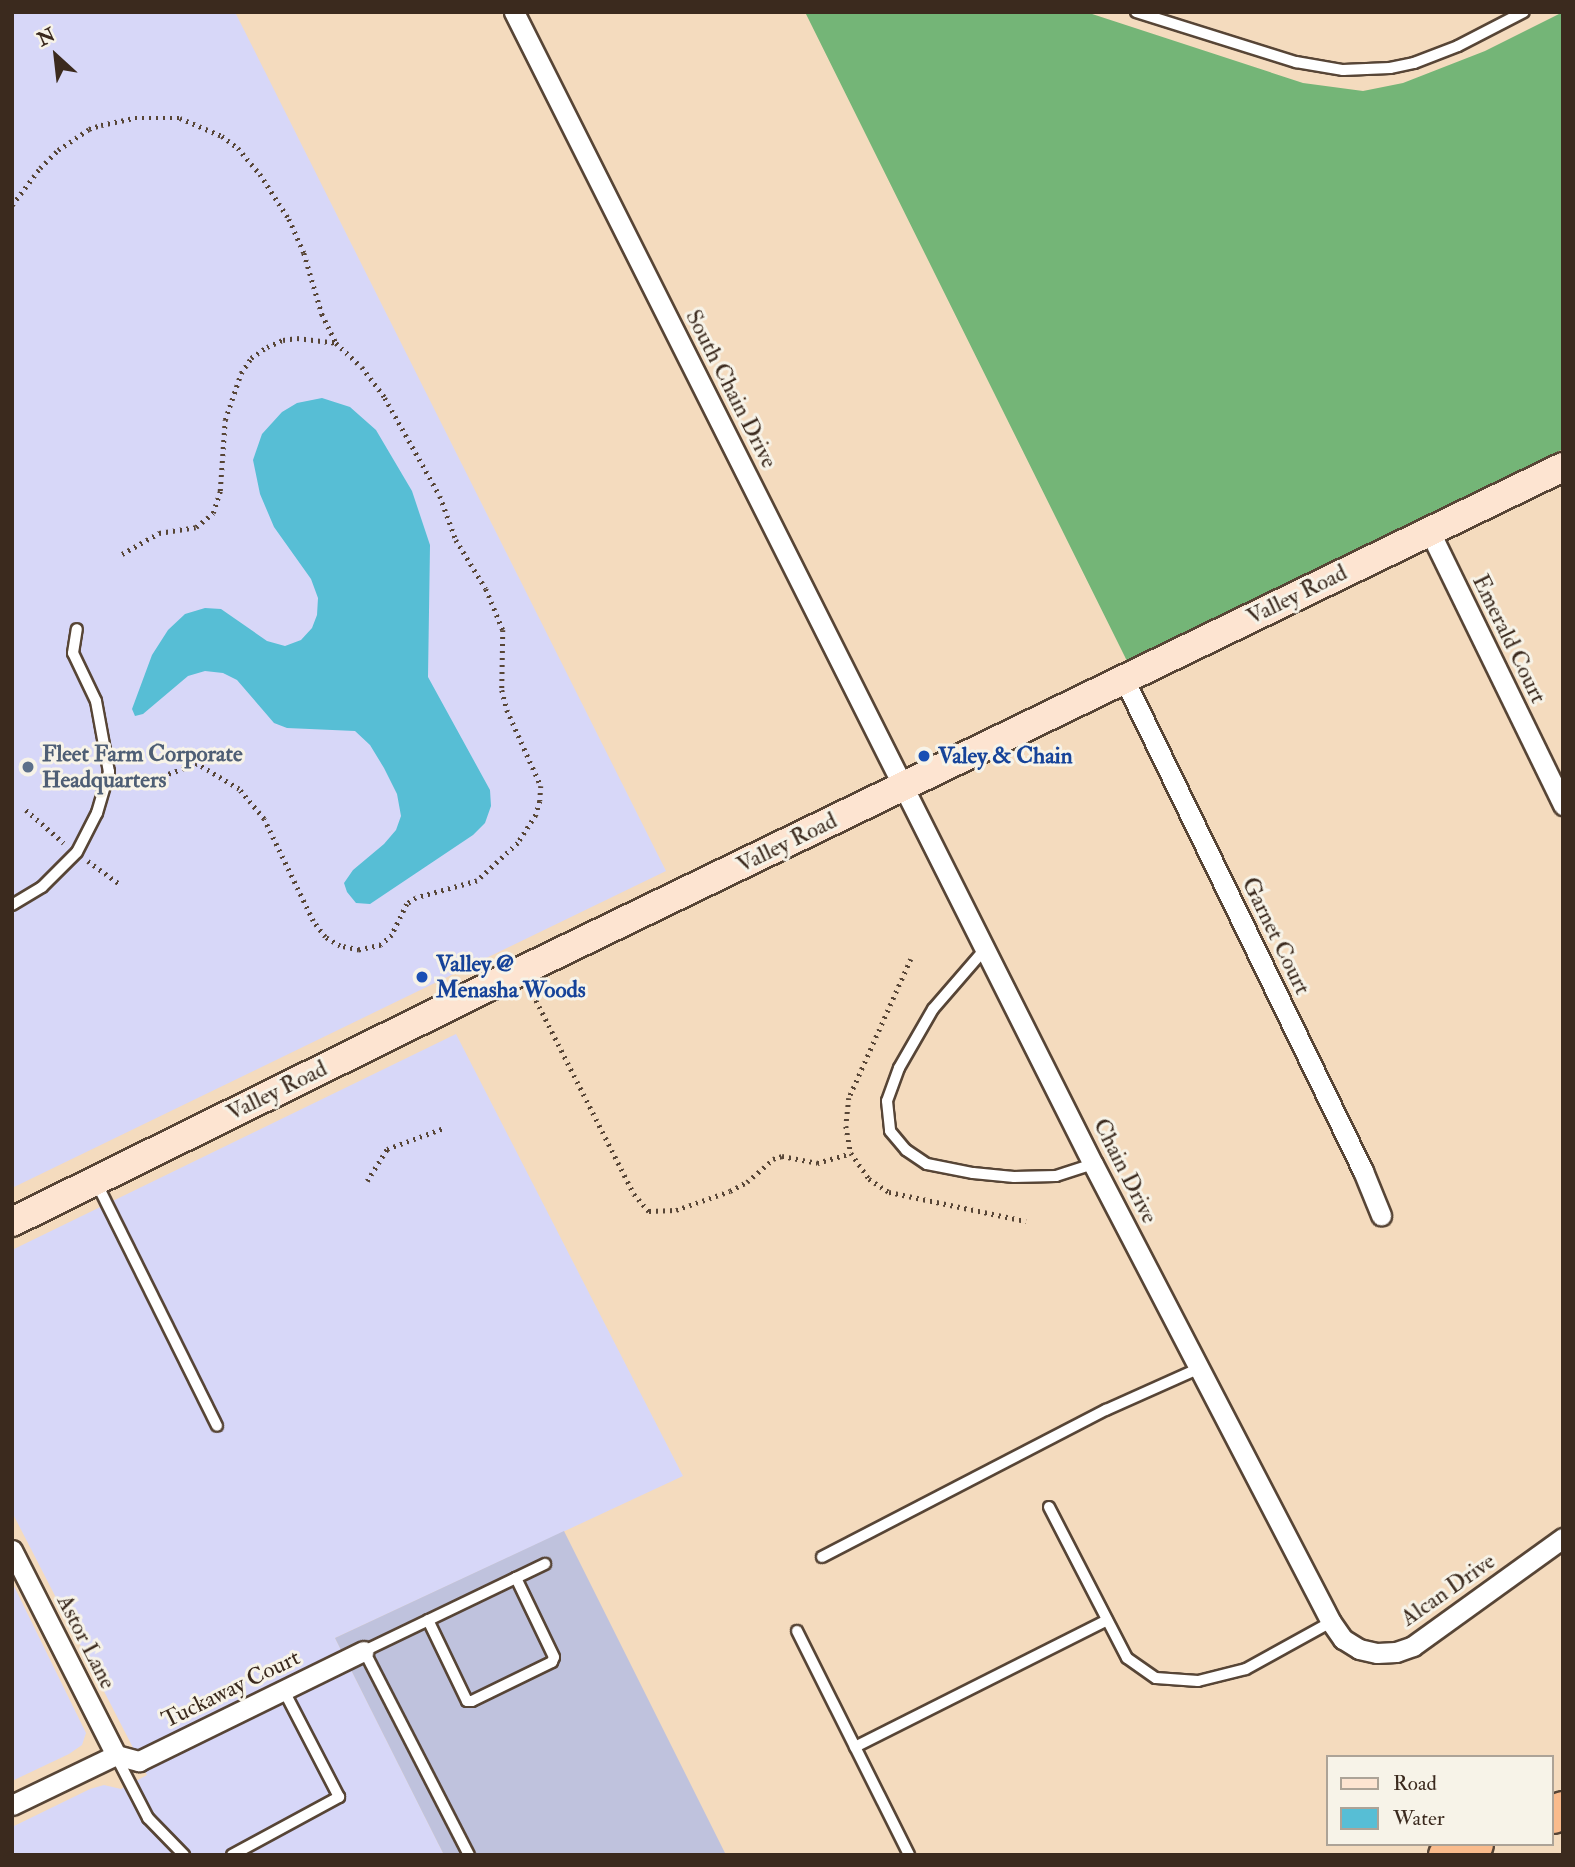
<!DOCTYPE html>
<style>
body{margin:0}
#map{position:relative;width:1575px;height:1867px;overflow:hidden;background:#f4dbbe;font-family:"IM FELL Double Pica",serif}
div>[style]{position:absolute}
.built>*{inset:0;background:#d7d7f8}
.industrial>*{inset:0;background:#bfc2dd}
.forest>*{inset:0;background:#74b577}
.water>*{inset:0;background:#57bed5}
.path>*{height:4.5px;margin-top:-2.25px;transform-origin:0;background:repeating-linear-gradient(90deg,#574536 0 2px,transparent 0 7px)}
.roads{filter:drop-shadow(2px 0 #574536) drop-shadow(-2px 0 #574536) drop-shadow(0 2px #574536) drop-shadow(0 -2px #574536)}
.lane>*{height:10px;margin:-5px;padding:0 5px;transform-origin:5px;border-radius:5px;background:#fff}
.street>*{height:19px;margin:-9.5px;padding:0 9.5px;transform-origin:9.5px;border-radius:9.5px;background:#fff}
.secondary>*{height:28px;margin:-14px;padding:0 14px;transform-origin:14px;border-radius:14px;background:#fde4d1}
.highway>*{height:37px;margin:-18.5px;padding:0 18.5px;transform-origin:18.5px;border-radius:18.5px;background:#fabb8c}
.dots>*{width:19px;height:19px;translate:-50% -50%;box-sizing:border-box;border:4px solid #f7f3e8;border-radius:50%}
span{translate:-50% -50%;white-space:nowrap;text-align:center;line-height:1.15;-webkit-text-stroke:6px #f7f3e8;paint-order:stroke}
.street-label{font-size:23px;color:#3b2a1e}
.service-label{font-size:23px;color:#4e5e75;font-weight:700}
.left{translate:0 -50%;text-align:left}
.transit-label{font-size:23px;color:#164399;font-weight:700}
.frame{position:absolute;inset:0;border:14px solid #3b2a1e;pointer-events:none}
.legend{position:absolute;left:1326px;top:1755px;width:228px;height:91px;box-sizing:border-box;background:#f7f3e8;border:2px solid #aca397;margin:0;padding:9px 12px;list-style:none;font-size:21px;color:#3b2a1e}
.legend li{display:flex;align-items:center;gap:14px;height:35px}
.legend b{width:35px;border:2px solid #aca397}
.north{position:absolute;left:21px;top:21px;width:70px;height:70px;-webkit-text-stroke:5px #f7f3e8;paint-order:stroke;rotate:333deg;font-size:19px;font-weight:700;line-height:28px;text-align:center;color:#3b2a1e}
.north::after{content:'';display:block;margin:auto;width:24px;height:32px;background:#3b2a1e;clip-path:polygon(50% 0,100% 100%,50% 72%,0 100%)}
</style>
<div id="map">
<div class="built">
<div style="clip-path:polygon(12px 12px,235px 12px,666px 871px,12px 1188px)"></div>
<div style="clip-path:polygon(456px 1034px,683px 1476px,335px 1638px,444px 1855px,12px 1855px,12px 1827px,90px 1789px,104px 1785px,121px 1789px,147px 1775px,12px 1512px,12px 1250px)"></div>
<div style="clip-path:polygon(12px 1582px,86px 1733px,82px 1745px,69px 1754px,12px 1781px)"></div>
</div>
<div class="industrial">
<div style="clip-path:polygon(564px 1531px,726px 1855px,444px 1855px,335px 1638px)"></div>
</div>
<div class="forest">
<div style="clip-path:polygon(805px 12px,1086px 12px,1303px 83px,1363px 91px,1403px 83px,1485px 51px,1563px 12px,1563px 449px,1127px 661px)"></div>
</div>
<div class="water">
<div style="clip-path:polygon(322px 398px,350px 407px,376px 430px,412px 491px,430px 545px,428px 677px,490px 790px,491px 806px,485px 823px,473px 835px,370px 904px,356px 903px,347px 892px,344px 883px,353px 870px,384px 844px,396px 830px,401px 816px,397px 794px,384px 768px,370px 745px,355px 731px,287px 728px,274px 723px,237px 680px,223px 673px,205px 671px,188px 676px,143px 714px,135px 716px,132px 709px,152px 655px,168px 630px,185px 614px,205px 608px,221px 609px,267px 641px,285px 646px,301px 640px,312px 628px,317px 615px,318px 598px,311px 579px,274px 527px,260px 494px,253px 460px,262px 434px,282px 412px,297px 403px)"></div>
</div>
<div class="path">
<div style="left:12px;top:205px;width:46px;rotate:-52.9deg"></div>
<div style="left:40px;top:168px;width:25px;rotate:-45deg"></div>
<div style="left:58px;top:150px;width:37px;rotate:-34deg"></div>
<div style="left:89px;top:129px;width:13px;rotate:-18deg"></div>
<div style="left:101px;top:125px;width:35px;rotate:-12deg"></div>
<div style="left:135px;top:118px;width:45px"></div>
<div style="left:180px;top:118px;width:46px;rotate:23.2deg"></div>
<div style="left:222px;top:136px;width:20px;rotate:37deg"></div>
<div style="left:238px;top:148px;width:34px;rotate:50deg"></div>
<div style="left:260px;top:174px;width:54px;rotate:57.2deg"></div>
<div style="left:289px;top:219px;width:37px;rotate:66deg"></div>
<div style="left:304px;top:253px;width:64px;rotate:73.6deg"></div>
<div style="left:322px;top:314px;width:32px;rotate:64deg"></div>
<div style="left:336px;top:343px;width:35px;rotate:43deg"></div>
<div style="left:362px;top:367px;width:39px;rotate:53deg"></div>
<div style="left:385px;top:398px;width:112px;rotate:60.7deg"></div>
<div style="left:440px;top:496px;width:47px;rotate:70deg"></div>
<div style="left:456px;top:540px;width:57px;rotate:58.5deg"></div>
<div style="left:486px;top:589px;width:44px;rotate:67.5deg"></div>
<div style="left:503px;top:630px;width:60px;rotate:91deg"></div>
<div style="left:502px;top:690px;width:21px;rotate:76deg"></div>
<div style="left:507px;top:710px;width:83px;rotate:65.9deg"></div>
<div style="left:541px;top:786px;width:15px;rotate:94deg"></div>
<div style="left:540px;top:801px;width:15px;rotate:106deg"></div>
<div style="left:536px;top:815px;width:33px;rotate:123deg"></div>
<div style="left:518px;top:843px;width:56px;rotate:137.2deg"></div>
<div style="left:477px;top:881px;width:63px;rotate:164.4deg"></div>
<div style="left:416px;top:898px;width:11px;rotate:146deg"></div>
<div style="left:407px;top:904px;width:34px;rotate:116deg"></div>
<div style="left:392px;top:935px;width:15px;rotate:138deg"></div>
<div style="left:381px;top:945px;width:23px;rotate:167deg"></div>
<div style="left:359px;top:950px;width:19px;rotate:-168deg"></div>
<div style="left:340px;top:946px;width:17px;rotate:-149deg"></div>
<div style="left:325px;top:937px;width:20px;rotate:-127deg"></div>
<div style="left:313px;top:921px;width:113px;rotate:-115.7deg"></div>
<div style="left:264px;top:819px;width:39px;rotate:-130deg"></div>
<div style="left:239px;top:789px;width:49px;rotate:-149.2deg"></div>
<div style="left:197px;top:764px;width:37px;rotate:160deg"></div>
<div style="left:122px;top:554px;width:43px;rotate:-29.6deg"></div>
<div style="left:159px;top:533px;width:37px;rotate:-9deg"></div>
<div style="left:196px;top:527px;width:22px;rotate:-39deg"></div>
<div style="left:213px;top:513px;width:23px;rotate:-72deg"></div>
<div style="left:220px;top:491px;width:71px;rotate:-86deg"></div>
<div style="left:225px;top:420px;width:50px;rotate:-71.2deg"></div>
<div style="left:241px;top:373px;width:18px;rotate:-56deg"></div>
<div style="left:251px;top:358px;width:19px;rotate:-35deg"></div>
<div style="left:267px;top:347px;width:17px;rotate:-24deg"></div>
<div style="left:283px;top:340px;width:14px;rotate:-8deg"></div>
<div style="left:297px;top:338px;width:39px;rotate:7deg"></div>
<div style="left:26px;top:810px;width:50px;rotate:41deg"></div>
<div style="left:88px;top:861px;width:41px;rotate:36deg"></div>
<div style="left:911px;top:959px;width:152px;rotate:114deg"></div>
<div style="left:849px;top:1098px;width:28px;rotate:96deg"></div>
<div style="left:846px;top:1126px;width:27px;rotate:80deg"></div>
<div style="left:851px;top:1153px;width:32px;rotate:55deg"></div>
<div style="left:869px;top:1179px;width:24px;rotate:33deg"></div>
<div style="left:889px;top:1192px;width:140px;rotate:12deg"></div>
<div style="left:533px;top:994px;width:224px;rotate:63.2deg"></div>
<div style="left:634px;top:1194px;width:23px;rotate:49deg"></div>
<div style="left:649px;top:1211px;width:27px;rotate:-2deg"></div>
<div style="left:676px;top:1210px;width:57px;rotate:-19.4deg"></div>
<div style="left:730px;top:1191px;width:19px;rotate:-28deg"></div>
<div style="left:747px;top:1182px;width:35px;rotate:-41deg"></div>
<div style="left:773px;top:1159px;width:9px;rotate:-18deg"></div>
<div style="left:782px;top:1156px;width:36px;rotate:11deg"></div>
<div style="left:817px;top:1163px;width:35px;rotate:-16deg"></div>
<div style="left:367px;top:1181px;width:38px;rotate:-58deg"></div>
<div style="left:387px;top:1149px;width:61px;rotate:-20.2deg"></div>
</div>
<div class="roads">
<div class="lane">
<div style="left:1136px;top:12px;width:168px;rotate:17.4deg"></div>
<div style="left:1296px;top:62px;width:48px;rotate:9.7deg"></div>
<div style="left:1343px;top:70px;width:47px;rotate:-2.4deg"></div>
<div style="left:1390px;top:68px;width:25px;rotate:-12deg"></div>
<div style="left:1414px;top:63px;width:47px;rotate:-21.1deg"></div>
<div style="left:1458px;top:46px;width:74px;rotate:-27.3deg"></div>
<div style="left:12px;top:905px;width:35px;rotate:-31deg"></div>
<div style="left:42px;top:887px;width:49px;rotate:-45deg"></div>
<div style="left:77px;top:852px;width:44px;rotate:-62.9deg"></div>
<div style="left:97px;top:813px;width:43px;rotate:-73.7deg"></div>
<div style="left:109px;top:772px;width:72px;rotate:-100.4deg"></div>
<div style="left:96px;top:701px;width:53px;rotate:-115.6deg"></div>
<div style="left:73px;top:653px;width:24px;rotate:-81deg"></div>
<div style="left:985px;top:949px;width:79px;rotate:130.9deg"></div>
<div style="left:933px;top:1009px;width:68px;rotate:120deg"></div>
<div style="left:899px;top:1068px;width:35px;rotate:110deg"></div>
<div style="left:887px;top:1101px;width:30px;rotate:84deg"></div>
<div style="left:890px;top:1131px;width:25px;rotate:50deg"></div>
<div style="left:906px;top:1150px;width:25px;rotate:34deg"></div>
<div style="left:927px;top:1164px;width:47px;rotate:11.1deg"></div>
<div style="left:973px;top:1173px;width:41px;rotate:5.6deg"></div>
<div style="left:1014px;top:1177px;width:42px;rotate:-1.4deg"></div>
<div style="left:1056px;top:1176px;width:39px;rotate:-18deg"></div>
<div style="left:96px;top:1182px;width:272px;rotate:63.6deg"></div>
<div style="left:1049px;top:1507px;width:170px;rotate:62.7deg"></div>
<div style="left:1127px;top:1658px;width:35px;rotate:35deg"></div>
<div style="left:1156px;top:1678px;width:42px;rotate:4.1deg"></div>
<div style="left:1198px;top:1681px;width:49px;rotate:-14deg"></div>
<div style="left:1246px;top:1669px;width:97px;rotate:-28.9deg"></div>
<div style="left:822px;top:1557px;width:320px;rotate:-27.4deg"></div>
<div style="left:1106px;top:1410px;width:103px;rotate:-24.1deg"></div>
<div style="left:428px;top:1620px;width:90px;rotate:64.3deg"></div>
<div style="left:467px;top:1701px;width:5px"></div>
<div style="left:472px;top:1701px;width:89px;rotate:-26deg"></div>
<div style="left:552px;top:1662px;width:5px;rotate:-68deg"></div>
<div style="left:554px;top:1657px;width:88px;rotate:-115.7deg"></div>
<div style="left:797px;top:1631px;width:250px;rotate:63.4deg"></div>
<div style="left:855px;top:1747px;width:282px;rotate:-26.7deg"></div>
<div style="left:116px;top:1756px;width:70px;rotate:62.7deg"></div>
<div style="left:148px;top:1818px;width:52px;rotate:45.8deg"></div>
<div style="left:232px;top:1855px;width:122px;rotate:-28.5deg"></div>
<div style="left:339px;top:1797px;width:119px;rotate:-117.4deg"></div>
<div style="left:469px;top:1855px;width:229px;rotate:-117.2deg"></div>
<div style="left:364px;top:1651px;width:201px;rotate:-25.7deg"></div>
</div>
<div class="street">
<div style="left:514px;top:12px;width:1289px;rotate:63.32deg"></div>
<div style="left:1093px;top:1164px;width:516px;rotate:62.54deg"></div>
<div style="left:1331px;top:1622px;width:21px;rotate:55deg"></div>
<div style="left:1343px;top:1639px;width:19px;rotate:32deg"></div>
<div style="left:1359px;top:1649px;width:18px;rotate:13deg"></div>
<div style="left:1377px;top:1653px;width:19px;rotate:-3deg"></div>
<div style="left:1396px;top:1652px;width:18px;rotate:-19deg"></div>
<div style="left:1413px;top:1646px;width:185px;rotate:-35.8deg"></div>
<div style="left:1430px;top:532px;width:304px;rotate:64deg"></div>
<div style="left:1124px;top:679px;width:547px;rotate:64.09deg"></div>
<div style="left:1363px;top:1171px;width:48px;rotate:67.8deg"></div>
<div style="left:12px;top:1550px;width:230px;rotate:63.1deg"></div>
<div style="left:116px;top:1755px;width:24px;rotate:15deg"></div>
<div style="left:139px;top:1761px;width:250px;rotate:-26.1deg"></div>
<div style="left:12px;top:1805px;width:115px;rotate:-25.7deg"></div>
</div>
<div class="secondary">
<div style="left:12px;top:1222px;width:524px;rotate:-26.27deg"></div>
<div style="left:482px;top:990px;width:1201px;rotate:-25.82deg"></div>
</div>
<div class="highway">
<div style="left:1552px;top:1814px;width:12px;rotate:-20deg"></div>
<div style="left:1447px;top:1855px;width:29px;rotate:-22deg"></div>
</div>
</div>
<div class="dots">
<div style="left:924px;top:756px;background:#1a4fb4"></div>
<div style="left:28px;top:767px;background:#5c6f8a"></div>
<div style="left:422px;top:977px;background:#1a4fb4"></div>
</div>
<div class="street-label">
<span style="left:731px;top:389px;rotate:63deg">South Chain Drive</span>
<span style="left:1297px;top:595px;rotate:-26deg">Valley Road</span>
<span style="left:1509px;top:639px;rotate:64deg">Emerald Court</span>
<span style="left:787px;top:843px;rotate:-26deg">Valley Road</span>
<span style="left:1276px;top:936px;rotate:64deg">Garnet Court</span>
<span style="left:277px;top:1091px;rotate:-26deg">Valley Road</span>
<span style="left:1125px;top:1171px;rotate:63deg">Chain Drive</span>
<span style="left:1448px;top:1590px;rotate:-35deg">Alcan Drive</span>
<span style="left:86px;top:1642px;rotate:63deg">Astor Lane</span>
<span style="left:231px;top:1689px;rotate:-26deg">Tuckaway Court</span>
</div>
<div class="service-label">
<span class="left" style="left:42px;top:767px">Fleet Farm Corporate<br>Headquarters</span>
</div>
<div class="transit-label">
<span class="left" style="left:938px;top:756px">Valey &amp; Chain</span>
<span class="left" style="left:436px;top:977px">Valley @<br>Menasha Woods</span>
</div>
<div class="frame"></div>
<ul class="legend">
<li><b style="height:9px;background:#fde4d1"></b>Road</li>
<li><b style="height:19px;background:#57bed5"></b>Water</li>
</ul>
<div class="north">N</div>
</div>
